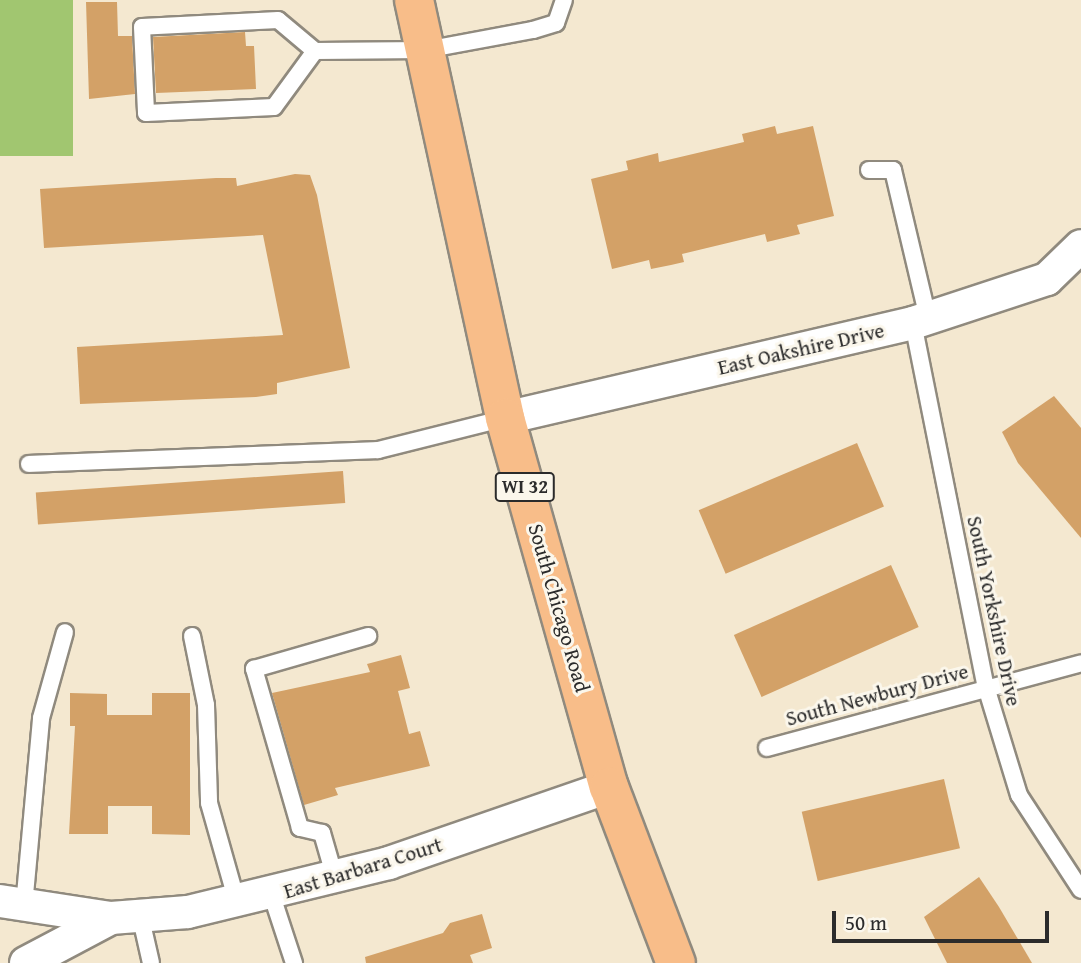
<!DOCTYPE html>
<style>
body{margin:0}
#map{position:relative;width:1081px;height:963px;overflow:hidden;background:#f4e8d0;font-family:"Gentium Book Plus",serif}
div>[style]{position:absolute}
.green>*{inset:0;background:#a1c670;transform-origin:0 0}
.building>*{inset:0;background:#d3a167;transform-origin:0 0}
.roads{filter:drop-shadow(2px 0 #908a7e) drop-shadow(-2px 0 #908a7e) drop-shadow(0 2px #908a7e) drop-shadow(0 -2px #908a7e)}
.lane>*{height:16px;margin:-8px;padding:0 8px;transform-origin:8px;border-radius:8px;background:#fff}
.street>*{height:32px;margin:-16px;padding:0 16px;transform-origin:16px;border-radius:16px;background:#fff}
.primary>*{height:38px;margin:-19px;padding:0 19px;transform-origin:19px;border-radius:19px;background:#f8bd89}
span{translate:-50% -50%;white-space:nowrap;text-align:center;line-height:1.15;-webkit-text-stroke:6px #fbf7ec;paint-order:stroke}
.shield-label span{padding:2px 5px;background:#fbf7ec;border:2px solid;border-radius:5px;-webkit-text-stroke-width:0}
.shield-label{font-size:19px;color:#2b2b2b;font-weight:700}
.street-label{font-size:21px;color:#2b2b2b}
.scale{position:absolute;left:832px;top:911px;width:217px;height:32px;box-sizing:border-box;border:4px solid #2b2b2b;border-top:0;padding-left:9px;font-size:21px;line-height:24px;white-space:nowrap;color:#2b2b2b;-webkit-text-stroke:5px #fbf7ec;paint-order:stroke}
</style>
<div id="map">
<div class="green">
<div style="left:0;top:0;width:73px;height:156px"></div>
</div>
<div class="building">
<div style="clip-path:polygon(86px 2px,117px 2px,118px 36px,132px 36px,135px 94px,89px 99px)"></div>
<div style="clip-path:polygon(245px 32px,246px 46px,254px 46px,256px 89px,156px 93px,153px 37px)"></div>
<div style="clip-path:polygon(775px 126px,777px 134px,813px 126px,834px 216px,797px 225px,800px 234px,767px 242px,765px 234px,682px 254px,684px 262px,671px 265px,651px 269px,649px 260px,612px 269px,591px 179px,628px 170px,626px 161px,658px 153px,659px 162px,744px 142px,742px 134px)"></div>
<div style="clip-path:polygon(295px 174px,310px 175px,317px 195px,350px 368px,277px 383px,277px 394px,256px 397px,80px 404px,77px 347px,283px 335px,263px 235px,44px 248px,40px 189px,216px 178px,236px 178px,237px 186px)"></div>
<div style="clip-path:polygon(1054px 396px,1081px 428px,1081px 538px,1018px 463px,1002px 432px)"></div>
<div style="left:857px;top:443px;width:69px;height:172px;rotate:67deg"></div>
<div style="left:343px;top:471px;width:32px;height:308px;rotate:86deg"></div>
<div style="left:891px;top:565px;width:68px;height:172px;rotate:66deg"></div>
<div style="clip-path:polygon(401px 655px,410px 688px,398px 691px,409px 734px,420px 731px,430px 766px,335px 788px,338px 795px,304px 805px,272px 693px,370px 672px,367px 664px)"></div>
<div style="clip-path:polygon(70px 693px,107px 694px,107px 715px,152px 715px,152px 693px,190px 693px,190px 835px,152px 834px,152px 806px,108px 806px,108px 834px,69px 834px,75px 726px,70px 726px)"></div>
<div style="left:944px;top:779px;width:71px;height:146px;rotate:77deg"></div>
<div style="clip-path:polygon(979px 877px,999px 907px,1032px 963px,947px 963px,924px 917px)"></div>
<div style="clip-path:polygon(482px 914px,492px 948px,470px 955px,473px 963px,366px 963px,365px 957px,443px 933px,450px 923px)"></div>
</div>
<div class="roads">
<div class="lane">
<div style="left:315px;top:51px;width:48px;rotate:-140deg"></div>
<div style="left:278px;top:20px;width:136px;rotate:177.1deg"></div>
<div style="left:142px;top:27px;width:86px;rotate:87.3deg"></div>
<div style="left:146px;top:113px;width:128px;rotate:-2.7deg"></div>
<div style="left:274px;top:107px;width:69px;rotate:-53.8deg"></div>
<div style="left:315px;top:51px;width:110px;rotate:-0.5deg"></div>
<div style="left:425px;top:50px;width:110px;rotate:-10.5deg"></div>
<div style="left:533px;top:30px;width:24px;rotate:-17deg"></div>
<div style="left:556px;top:23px;width:24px;rotate:-71deg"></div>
<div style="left:869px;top:170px;width:24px"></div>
<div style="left:893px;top:170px;width:152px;rotate:76.7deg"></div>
<div style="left:913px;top:323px;width:371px;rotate:78.7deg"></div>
<div style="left:986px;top:687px;width:113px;rotate:73deg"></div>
<div style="left:1019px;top:795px;width:113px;rotate:56.9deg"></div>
<div style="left:29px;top:464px;width:349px;rotate:-2.3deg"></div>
<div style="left:378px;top:450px;width:131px;rotate:-14.1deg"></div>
<div style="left:192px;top:636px;width:70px;rotate:78.5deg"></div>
<div style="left:206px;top:705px;width:98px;rotate:88.2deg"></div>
<div style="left:209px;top:803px;width:103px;rotate:74.2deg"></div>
<div style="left:767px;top:748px;width:325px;rotate:-15.1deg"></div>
<div style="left:335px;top:878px;width:47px;rotate:-106.1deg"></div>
<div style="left:322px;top:833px;width:23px;rotate:-167deg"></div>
<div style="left:300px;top:828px;width:166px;rotate:-106.1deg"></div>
<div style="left:254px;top:669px;width:119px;rotate:-16.1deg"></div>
<div style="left:272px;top:896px;width:71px;rotate:71.8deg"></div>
<div style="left:24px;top:906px;width:189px;rotate:-84.8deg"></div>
<div style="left:41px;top:718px;width:89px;rotate:-74.4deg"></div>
<div style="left:141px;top:919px;width:45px;rotate:77.2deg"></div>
</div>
<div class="street">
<div style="left:505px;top:418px;width:419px;rotate:-13.1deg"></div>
<div style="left:913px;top:323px;width:141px;rotate:-18.2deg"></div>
<div style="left:1047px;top:279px;width:47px;rotate:-44.1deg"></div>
<div style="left:0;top:901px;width:112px;rotate:8.7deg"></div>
<div style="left:111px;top:918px;width:77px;rotate:-4.5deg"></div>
<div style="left:188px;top:912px;width:207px;rotate:-13.7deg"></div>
<div style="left:389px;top:863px;width:233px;rotate:-19.1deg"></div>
<div style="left:26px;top:963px;width:96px;rotate:-27.9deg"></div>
</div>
<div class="primary">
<div style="left:414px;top:0;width:428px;rotate:77.7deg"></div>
<div style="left:505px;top:418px;width:383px;rotate:74.3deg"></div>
<div style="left:609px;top:787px;width:188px;rotate:69.2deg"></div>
</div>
</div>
<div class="shield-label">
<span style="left:525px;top:487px">WI 32</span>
</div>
<div class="street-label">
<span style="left:801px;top:349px;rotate:-13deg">East Oakshire Drive</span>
<span style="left:559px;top:608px;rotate:74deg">South Chicago Road</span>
<span style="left:994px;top:611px;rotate:78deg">South Yorkshire Drive</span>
<span style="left:877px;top:695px;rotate:-15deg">South Newbury Drive</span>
<span style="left:363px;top:868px;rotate:-17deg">East Barbara Court</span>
</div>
<div class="scale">50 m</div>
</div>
